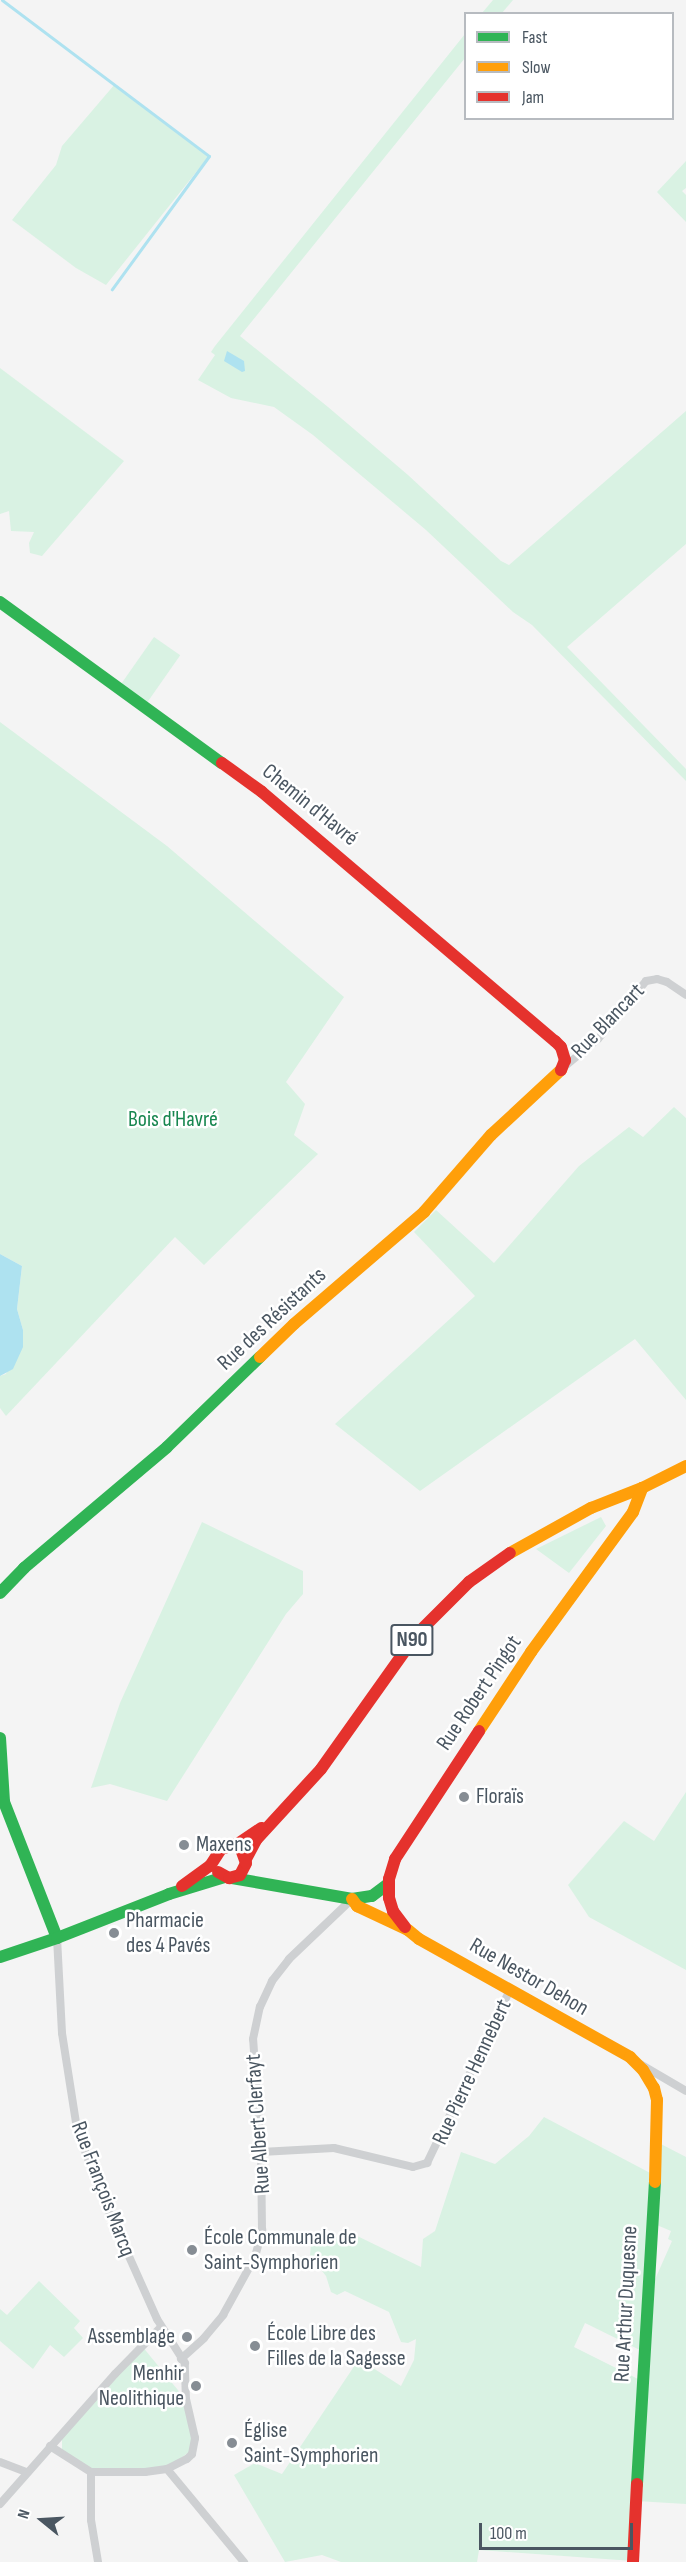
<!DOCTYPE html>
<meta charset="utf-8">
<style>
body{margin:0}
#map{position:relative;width:686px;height:2562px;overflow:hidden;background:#f4f4f4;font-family:"Sofia Sans Condensed",sans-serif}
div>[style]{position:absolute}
.green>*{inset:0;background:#d9f2e3;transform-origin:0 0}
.water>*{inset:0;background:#aee2f0}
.stream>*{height:3px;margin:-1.5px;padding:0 1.5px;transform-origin:1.5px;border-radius:1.5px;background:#aee2f0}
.street>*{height:8px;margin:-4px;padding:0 4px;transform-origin:4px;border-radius:4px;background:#ced0d2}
.fast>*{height:12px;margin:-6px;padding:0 6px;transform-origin:6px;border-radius:6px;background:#30b455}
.slow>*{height:12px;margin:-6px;padding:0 6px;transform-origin:6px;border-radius:6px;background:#ff9f0a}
.jam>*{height:12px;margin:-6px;padding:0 6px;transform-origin:6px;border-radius:6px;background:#e5322d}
.dots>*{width:16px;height:16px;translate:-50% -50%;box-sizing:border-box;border:3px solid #fff;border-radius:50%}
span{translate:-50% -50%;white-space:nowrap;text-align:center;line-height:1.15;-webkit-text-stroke:5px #fff;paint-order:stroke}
.shield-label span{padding:2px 4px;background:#fff;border:2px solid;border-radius:4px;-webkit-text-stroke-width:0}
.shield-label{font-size:21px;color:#4a5661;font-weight:700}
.street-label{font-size:22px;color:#4a5661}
.park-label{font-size:22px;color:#17864f}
.poi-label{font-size:22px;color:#4a5661}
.left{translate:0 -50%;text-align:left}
.right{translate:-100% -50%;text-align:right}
.legend{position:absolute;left:464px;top:12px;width:210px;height:108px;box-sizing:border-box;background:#fff;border:2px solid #b7bbc0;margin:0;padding:8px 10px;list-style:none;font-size:18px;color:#4a5661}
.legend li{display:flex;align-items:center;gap:12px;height:30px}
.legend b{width:30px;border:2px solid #b7bbc0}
.north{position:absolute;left:12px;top:2490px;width:60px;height:60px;-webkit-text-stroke:4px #fff;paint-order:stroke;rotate:288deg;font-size:16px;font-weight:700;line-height:24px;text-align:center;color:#4a5661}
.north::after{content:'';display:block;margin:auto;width:21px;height:27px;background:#4a5661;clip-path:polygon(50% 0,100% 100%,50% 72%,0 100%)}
.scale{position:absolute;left:479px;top:2523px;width:154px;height:27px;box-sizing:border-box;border:3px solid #4a5661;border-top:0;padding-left:8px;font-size:18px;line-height:21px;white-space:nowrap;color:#4a5661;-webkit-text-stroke:4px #fff;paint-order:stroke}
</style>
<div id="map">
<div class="green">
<div style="clip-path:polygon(493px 0,513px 0,502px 13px,482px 13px)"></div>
<div style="clip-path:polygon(465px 34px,465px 58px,240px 336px,328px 407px,408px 475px,501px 561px,509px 565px,686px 411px,686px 544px,567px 647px,686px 769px,686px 781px,532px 625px,513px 612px,426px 530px,313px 435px,274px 407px,231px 398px,198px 380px,215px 355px,211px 352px,215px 346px)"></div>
<div style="clip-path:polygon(115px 84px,209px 156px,106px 285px,76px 268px,12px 220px,56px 165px,62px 146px)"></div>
<div style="clip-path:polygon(686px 161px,686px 188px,682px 191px,686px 195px,686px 222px,657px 192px)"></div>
<div style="clip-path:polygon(0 368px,124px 461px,42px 556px,30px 553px,29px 543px,34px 532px,11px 531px,9px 511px,0 514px)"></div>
<div style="left:154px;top:637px;width:32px;height:61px;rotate:35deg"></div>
<div style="clip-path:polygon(0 722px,167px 846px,344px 997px,286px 1082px,305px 1104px,294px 1135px,318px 1154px,204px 1265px,175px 1237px,6px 1416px,0 1408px,0 1376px,6px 1374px,23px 1330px,17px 1309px,22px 1266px,0 1254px)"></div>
<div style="clip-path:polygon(674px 1107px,686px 1118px,686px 1400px,635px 1339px,420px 1491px,335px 1424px,475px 1296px,414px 1232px,436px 1210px,494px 1263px,579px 1166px,629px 1127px,643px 1137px)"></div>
<div style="clip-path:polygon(601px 1517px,606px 1526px,569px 1573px,536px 1549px)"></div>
<div style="clip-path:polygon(202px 1522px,303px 1571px,303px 1594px,286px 1614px,167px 1801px,110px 1784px,91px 1788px,120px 1703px)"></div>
<div style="clip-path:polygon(686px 1792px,686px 1970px,589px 1917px,568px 1885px,624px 1821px,654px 1841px)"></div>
<div style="clip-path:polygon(evenodd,544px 2117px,654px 2175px,657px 2142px,686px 2157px,686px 2504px,636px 2501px,633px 2561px,479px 2550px,477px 2562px,341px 2562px,322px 2555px,285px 2562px,234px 2475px,255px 2463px,282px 2474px,359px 2359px,401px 2386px,414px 2360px,416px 2339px,408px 2343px,401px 2342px,389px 2312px,345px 2291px,337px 2295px,331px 2292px,326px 2276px,310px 2256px,311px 2244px,318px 2236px,339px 2237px,349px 2232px,421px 2267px,423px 2239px,435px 2231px,461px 2152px,495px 2164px,529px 2136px,544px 2117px,652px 2223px,671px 2231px,668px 2239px,672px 2241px,653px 2284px,652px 2223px,544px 2117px,585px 2323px,644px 2352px,642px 2381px,574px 2347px,585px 2323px)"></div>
<div style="clip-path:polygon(39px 2281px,80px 2321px,74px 2328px,83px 2338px,64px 2357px,50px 2345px,33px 2369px,0 2341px,0 2309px,7px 2315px)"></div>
<div style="clip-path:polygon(142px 2346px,186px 2400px,194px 2448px,167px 2469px,91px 2472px,62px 2450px,62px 2432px)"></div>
</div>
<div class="water">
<div style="clip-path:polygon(227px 351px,244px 361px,245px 371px,242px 372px,224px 361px)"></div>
<div style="clip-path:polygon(0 1254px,22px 1266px,17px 1309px,23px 1330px,23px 1347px,13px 1369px,0 1376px)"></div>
</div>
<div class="stream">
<div style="left:2px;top:0;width:259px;rotate:37deg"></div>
<div style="left:209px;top:156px;width:165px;rotate:126.1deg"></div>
</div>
<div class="street">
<div style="left:564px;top:1067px;width:44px;rotate:-39.5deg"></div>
<div style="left:598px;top:1039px;width:75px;rotate:-50.4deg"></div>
<div style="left:646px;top:981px;width:11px;rotate:-10deg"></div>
<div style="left:657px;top:979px;width:10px;rotate:17deg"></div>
<div style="left:667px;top:982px;width:23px;rotate:34deg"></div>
<div style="left:640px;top:2064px;width:53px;rotate:30.4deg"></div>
<div style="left:261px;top:2152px;width:73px;rotate:-3.1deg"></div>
<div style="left:334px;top:2148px;width:81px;rotate:13.5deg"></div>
<div style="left:413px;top:2167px;width:15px;rotate:-16deg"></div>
<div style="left:427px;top:2163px;width:192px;rotate:-64.4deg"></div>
<div style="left:181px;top:2359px;width:31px;rotate:-42deg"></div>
<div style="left:204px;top:2338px;width:30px;rotate:-50deg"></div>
<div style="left:223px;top:2315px;width:66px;rotate:-61.1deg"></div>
<div style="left:255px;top:2257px;width:28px;rotate:-75deg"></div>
<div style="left:262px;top:2230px;width:78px;rotate:-90.7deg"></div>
<div style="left:261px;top:2152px;width:113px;rotate:-94deg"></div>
<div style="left:253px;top:2039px;width:33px;rotate:-78deg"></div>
<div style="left:260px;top:2007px;width:29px;rotate:-65deg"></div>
<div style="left:272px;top:1981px;width:28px;rotate:-52deg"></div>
<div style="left:289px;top:1959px;width:87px;rotate:-43.6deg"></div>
<div style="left:50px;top:2446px;width:49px;rotate:32.4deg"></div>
<div style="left:91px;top:2472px;width:54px"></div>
<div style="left:145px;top:2472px;width:22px;rotate:-8deg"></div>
<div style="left:167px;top:2469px;width:22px;rotate:-27deg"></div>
<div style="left:187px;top:2459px;width:7px;rotate:-45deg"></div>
<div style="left:192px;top:2454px;width:16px;rotate:-79deg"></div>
<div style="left:195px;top:2438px;width:39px;rotate:-103deg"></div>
<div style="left:186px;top:2400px;width:37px;rotate:-92deg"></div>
<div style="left:185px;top:2363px;width:52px;rotate:-122.5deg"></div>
<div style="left:157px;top:2319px;width:137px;rotate:-114.1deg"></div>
<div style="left:101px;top:2194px;width:69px;rotate:-110.3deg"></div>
<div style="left:77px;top:2129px;width:97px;rotate:-98.9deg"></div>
<div style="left:62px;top:2033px;width:95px;rotate:-93deg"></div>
<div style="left:0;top:2462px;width:28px;rotate:21deg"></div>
<div style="left:167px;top:2469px;width:121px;rotate:50.4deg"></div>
<div style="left:91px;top:2472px;width:48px;rotate:90deg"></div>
<div style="left:91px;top:2520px;width:43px;rotate:80.5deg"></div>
<div style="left:0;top:2504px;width:174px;rotate:-48.5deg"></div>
<div style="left:115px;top:2374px;width:66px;rotate:-45.6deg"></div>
</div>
<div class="fast">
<div style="left:0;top:602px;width:274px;rotate:36deg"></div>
<div style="left:0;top:1593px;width:35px;rotate:-46deg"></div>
<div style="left:24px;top:1568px;width:187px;rotate:-40.2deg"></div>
<div style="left:167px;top:1447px;width:129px;rotate:-44.1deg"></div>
<div style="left:0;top:1738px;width:64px;rotate:86.4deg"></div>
<div style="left:4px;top:1802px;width:146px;rotate:68.7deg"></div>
<div style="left:232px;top:1878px;width:122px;rotate:9.9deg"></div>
<div style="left:352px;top:1899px;width:20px;rotate:-9deg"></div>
<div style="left:372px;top:1896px;width:20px;rotate:-37deg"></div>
<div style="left:0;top:1957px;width:60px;rotate:-18.4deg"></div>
<div style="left:57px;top:1938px;width:120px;rotate:-21.4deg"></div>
<div style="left:169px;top:1894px;width:59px;rotate:-16.9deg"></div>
<div style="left:637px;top:2484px;width:303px;rotate:-86.6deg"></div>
</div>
<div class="slow">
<div style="left:260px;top:1357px;width:47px;rotate:-44.1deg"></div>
<div style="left:294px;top:1324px;width:172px;rotate:-40.7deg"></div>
<div style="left:424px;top:1212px;width:102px;rotate:-49deg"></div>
<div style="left:491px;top:1135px;width:96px;rotate:-42.9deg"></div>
<div style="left:510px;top:1553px;width:93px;rotate:-29.1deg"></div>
<div style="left:591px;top:1508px;width:55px;rotate:-21.4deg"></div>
<div style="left:642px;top:1488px;width:49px;rotate:-26.6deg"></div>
<div style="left:479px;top:1731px;width:95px;rotate:-56.6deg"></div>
<div style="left:531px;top:1652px;width:173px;rotate:-53.9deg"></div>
<div style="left:633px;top:1512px;width:26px;rotate:-69deg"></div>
<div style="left:352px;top:1899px;width:9px;rotate:54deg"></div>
<div style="left:357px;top:1906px;width:56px;rotate:25.2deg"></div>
<div style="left:408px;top:1930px;width:14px;rotate:39deg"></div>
<div style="left:419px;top:1939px;width:242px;rotate:29.2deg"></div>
<div style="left:630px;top:2057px;width:18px;rotate:45deg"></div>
<div style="left:643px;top:2070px;width:21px;rotate:59deg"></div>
<div style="left:654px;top:2088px;width:12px;rotate:76deg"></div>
<div style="left:657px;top:2100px;width:82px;rotate:91.4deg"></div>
</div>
<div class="jam">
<div style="left:222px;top:763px;width:49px;rotate:35.9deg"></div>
<div style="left:262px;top:792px;width:385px;rotate:40.4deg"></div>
<div style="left:555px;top:1041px;width:8px;rotate:45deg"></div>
<div style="left:561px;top:1047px;width:14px;rotate:73deg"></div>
<div style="left:565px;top:1060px;width:11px;rotate:112deg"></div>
<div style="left:246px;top:1859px;width:21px;rotate:-62deg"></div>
<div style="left:256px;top:1840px;width:96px;rotate:-47.5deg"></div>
<div style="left:321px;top:1769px;width:166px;rotate:-54.6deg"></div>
<div style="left:417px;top:1634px;width:74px;rotate:-45deg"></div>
<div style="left:469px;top:1582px;width:50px;rotate:-35.3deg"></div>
<div style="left:218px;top:1872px;width:13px;rotate:29deg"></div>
<div style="left:229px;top:1878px;width:11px;rotate:-15deg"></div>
<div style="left:240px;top:1875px;width:13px;rotate:-63deg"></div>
<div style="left:246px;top:1863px;width:12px;rotate:-110deg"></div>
<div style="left:182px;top:1886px;width:34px;rotate:-36deg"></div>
<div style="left:210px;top:1866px;width:20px;rotate:-57deg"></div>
<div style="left:221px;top:1849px;width:19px;rotate:-18deg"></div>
<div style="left:239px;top:1843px;width:27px;rotate:-34deg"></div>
<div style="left:405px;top:1927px;width:20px;rotate:-127deg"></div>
<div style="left:393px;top:1911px;width:14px;rotate:-107deg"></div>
<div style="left:389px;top:1898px;width:19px;rotate:-90deg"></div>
<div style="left:389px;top:1879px;width:21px;rotate:-73deg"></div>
<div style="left:395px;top:1859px;width:153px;rotate:-56.7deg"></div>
<div style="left:633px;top:2562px;width:78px;rotate:-87.1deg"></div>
</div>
<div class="dots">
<div style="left:464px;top:1797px;background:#868d94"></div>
<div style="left:184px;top:1845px;background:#868d94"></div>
<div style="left:114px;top:1933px;background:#868d94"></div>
<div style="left:192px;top:2250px;background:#868d94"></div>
<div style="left:187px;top:2337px;background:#868d94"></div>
<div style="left:255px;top:2346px;background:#868d94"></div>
<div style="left:196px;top:2386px;background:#868d94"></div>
<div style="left:232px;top:2443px;background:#868d94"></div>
</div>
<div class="shield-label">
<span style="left:412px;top:1640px">N90</span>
</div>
<div class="street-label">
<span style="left:310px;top:805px;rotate:39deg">Chemin d'Havré</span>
<span style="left:608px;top:1021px;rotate:-46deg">Rue Blancart</span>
<span style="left:272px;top:1319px;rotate:-43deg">Rue des Résistants</span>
<span style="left:479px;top:1693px;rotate:-56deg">Rue Robert Pingot</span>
<span style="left:529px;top:1977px;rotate:30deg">Rue Nestor Dehon</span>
<span style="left:472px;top:2072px;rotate:-65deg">Rue Pierre Hennebert</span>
<span style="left:258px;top:2124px;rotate:-94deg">Rue Albert Clerfayt</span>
<span style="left:103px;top:2189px;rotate:69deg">Rue François Marcq</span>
<span style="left:626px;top:2304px;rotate:-87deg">Rue Arthur Duquesne</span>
</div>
<div class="park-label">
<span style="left:173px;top:1120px">Bois d'Havré</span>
</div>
<div class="poi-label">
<span class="left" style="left:476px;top:1797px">Floraïs</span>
<span class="left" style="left:196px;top:1845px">Maxens</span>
<span class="left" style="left:126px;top:1933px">Pharmacie<br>des 4 Pavés</span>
<span class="left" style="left:204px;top:2250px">École Communale de<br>Saint-Symphorien</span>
<span class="left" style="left:267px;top:2346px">École Libre des<br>Filles de la Sagesse</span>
<span class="right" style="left:175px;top:2337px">Assemblage</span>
<span class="right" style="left:184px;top:2386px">Menhir<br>Neolithique</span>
<span class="left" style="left:244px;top:2443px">Église<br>Saint-Symphorien</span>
</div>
<ul class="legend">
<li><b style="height:8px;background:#30b455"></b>Fast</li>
<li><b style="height:8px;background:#ff9f0a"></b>Slow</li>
<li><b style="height:8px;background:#e5322d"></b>Jam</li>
</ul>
<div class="north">N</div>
<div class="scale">100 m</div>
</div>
